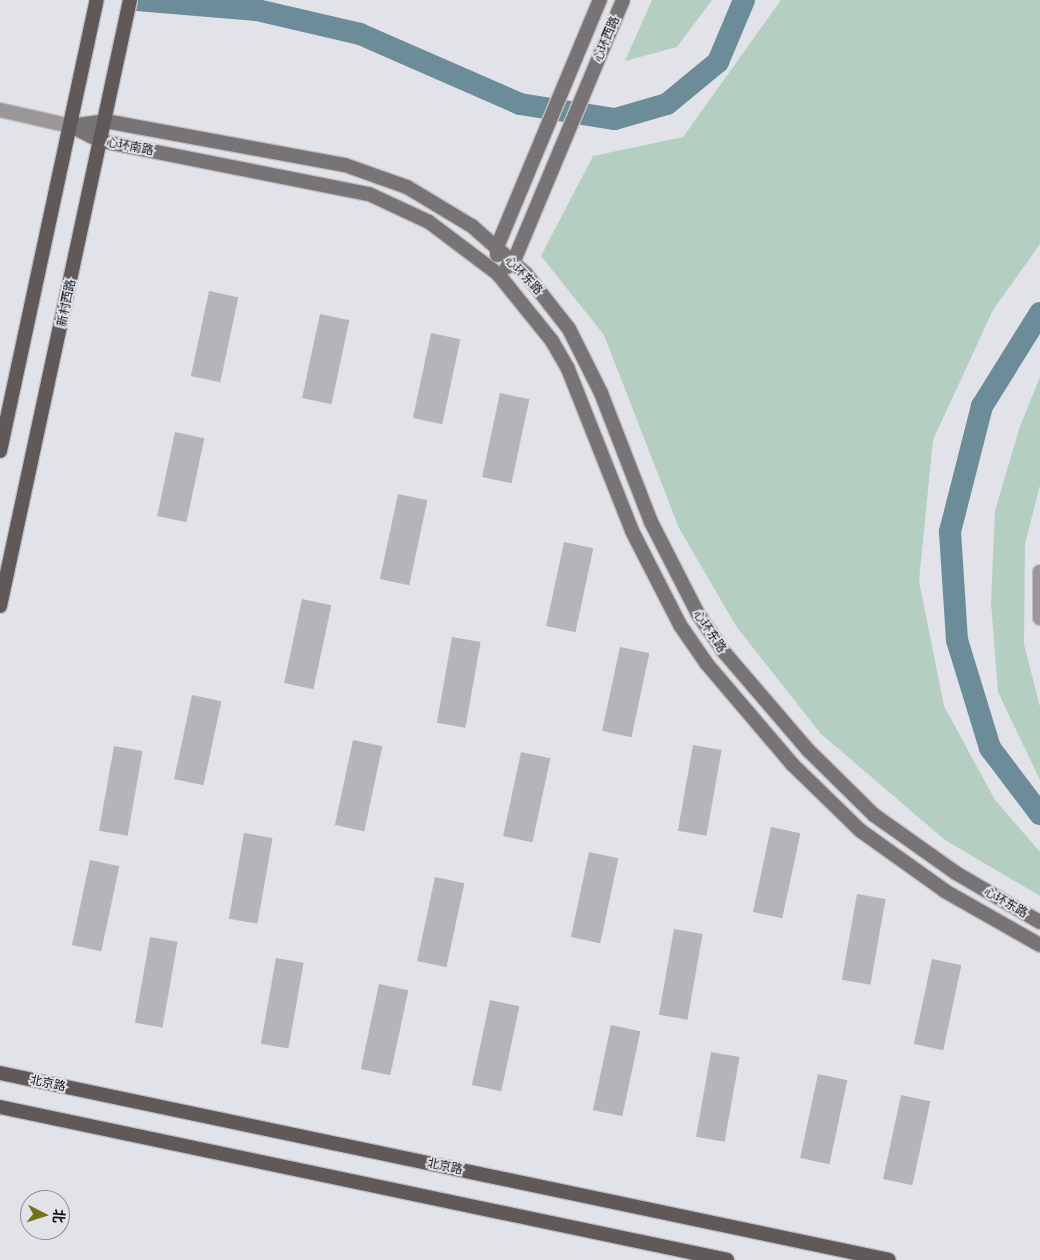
<!DOCTYPE html>
<meta charset="utf-8">
<style>
body{margin:0}
#map{position:relative;width:1040px;height:1260px;overflow:hidden;background:#e2e2e9;font-family:"Open Sans","Noto Sans SC",sans-serif}
div>[style]{position:absolute}
.green>*{inset:0;background:#b4cfc1}
.river>*{height:22px;margin:-11px;padding:0 11px;transform-origin:11px;border-radius:11px;background:#6c8c99}
.building>*{inset:0;background:#b5b4bb;transform-origin:0 0}
.roads{filter:drop-shadow(1px 0 #c1c0c7) drop-shadow(-1px 0 #c1c0c7) drop-shadow(0 1px #c1c0c7) drop-shadow(0 -1px #c1c0c7)}
.tertiary>*{height:14px;margin:-7px;padding:0 7px;transform-origin:7px;border-radius:7px;background:#9b9798}
.secondary>*{height:14px;margin:-7px;padding:0 7px;transform-origin:7px;border-radius:7px;background:#787374}
.primary>*{height:14px;margin:-7px;padding:0 7px;transform-origin:7px;border-radius:7px;background:#60595a}
span{translate:-50% -50%;white-space:nowrap;text-align:center;line-height:1.15;-webkit-text-stroke:4px #e2e2e9;paint-order:stroke}
.street-label{font-size:12px;color:#111013}
.north{position:absolute;left:20px;top:1190px;width:50px;height:50px;box-sizing:border-box;background:#e2e2e9;border:1px solid #8e8e93;border-radius:50%;rotate:95deg;font-size:14px;font-weight:700;line-height:20px;text-align:center;color:#111013}
.north::after{content:'';display:block;margin:auto;width:18px;height:22px;background:#727217;clip-path:polygon(50% 0,100% 100%,50% 72%,0 100%)}
</style>
<div id="map">
<div class="green">
<div style="clip-path:polygon(652px 0,712px 0,677px 47px,625px 61px)"></div>
<div style="clip-path:polygon(781px 0,1040px 0,1040px 244px,993px 310px,933px 440px,919px 581px,944px 706px,995px 800px,1040px 852px,1040px 896px,945px 840px,820px 733px,736px 626px,679px 528px,604px 335px,541px 256px,593px 156px,683px 137px)"></div>
<div style="clip-path:polygon(1040px 377px,1040px 485px,1025px 544px,1024px 644px,1040px 707px,1040px 780px,998px 692px,991px 602px,995px 511px,1020px 426px)"></div>
</div>
<div class="river">
<div style="left:137px;top:0;width:120px;rotate:4.8deg"></div>
<div style="left:257px;top:10px;width:106px;rotate:13.1deg"></div>
<div style="left:360px;top:34px;width:175px;rotate:23.6deg"></div>
<div style="left:520px;top:104px;width:96px;rotate:9deg"></div>
<div style="left:615px;top:119px;width:54px;rotate:-16.1deg"></div>
<div style="left:667px;top:104px;width:66px;rotate:-39.5deg"></div>
<div style="left:718px;top:62px;width:67px;rotate:-67.2deg"></div>
<div style="left:1040px;top:313px;width:110px;rotate:121.9deg"></div>
<div style="left:982px;top:406px;width:130px;rotate:104.3deg"></div>
<div style="left:950px;top:532px;width:108px;rotate:86.3deg"></div>
<div style="left:957px;top:640px;width:113px;rotate:73deg"></div>
<div style="left:990px;top:748px;width:83px;rotate:52.9deg"></div>
</div>
<div class="building">
<div style="left:209px;top:291px;width:30px;height:87px;rotate:12deg"></div>
<div style="left:320px;top:314px;width:30px;height:86px;rotate:12deg"></div>
<div style="left:431px;top:333px;width:30px;height:87px;rotate:12deg"></div>
<div style="left:500px;top:393px;width:30px;height:86px;rotate:12deg"></div>
<div style="left:175px;top:432px;width:30px;height:86px;rotate:12deg"></div>
<div style="left:398px;top:494px;width:30px;height:87px;rotate:12deg"></div>
<div style="left:564px;top:542px;width:30px;height:86px;rotate:12deg"></div>
<div style="left:302px;top:599px;width:30px;height:86px;rotate:12deg"></div>
<div style="left:452px;top:637px;width:29px;height:87px;rotate:10deg"></div>
<div style="left:620px;top:647px;width:30px;height:86px;rotate:12deg"></div>
<div style="left:192px;top:695px;width:30px;height:86px;rotate:12deg"></div>
<div style="left:353px;top:740px;width:30px;height:87px;rotate:12deg"></div>
<div style="left:693px;top:745px;width:29px;height:87px;rotate:10deg"></div>
<div style="left:114px;top:746px;width:29px;height:86px;rotate:10deg"></div>
<div style="left:521px;top:752px;width:30px;height:86px;rotate:12deg"></div>
<div style="left:771px;top:827px;width:30px;height:87px;rotate:12deg"></div>
<div style="left:244px;top:833px;width:29px;height:87px;rotate:10deg"></div>
<div style="left:589px;top:852px;width:30px;height:87px;rotate:12deg"></div>
<div style="left:90px;top:860px;width:30px;height:87px;rotate:12deg"></div>
<div style="left:435px;top:877px;width:30px;height:86px;rotate:12deg"></div>
<div style="left:857px;top:894px;width:29px;height:87px;rotate:10deg"></div>
<div style="left:674px;top:929px;width:29px;height:87px;rotate:10deg"></div>
<div style="left:150px;top:937px;width:28px;height:87px;rotate:10deg"></div>
<div style="left:276px;top:958px;width:28px;height:87px;rotate:10deg"></div>
<div style="left:932px;top:959px;width:30px;height:87px;rotate:12deg"></div>
<div style="left:379px;top:984px;width:30px;height:87px;rotate:12deg"></div>
<div style="left:490px;top:1000px;width:30px;height:87px;rotate:12deg"></div>
<div style="left:611px;top:1025px;width:30px;height:87px;rotate:12deg"></div>
<div style="left:711px;top:1052px;width:29px;height:86px;rotate:10deg"></div>
<div style="left:818px;top:1074px;width:30px;height:86px;rotate:12deg"></div>
<div style="left:901px;top:1095px;width:30px;height:86px;rotate:12deg"></div>
</div>
<div class="roads">
<div class="tertiary">
<div style="left:0;top:110px;width:73px;rotate:12.7deg"></div>
<div style="left:1040px;top:572px;width:46px;rotate:90deg"></div>
</div>
<div class="secondary">
<div style="left:71px;top:126px;width:34px;rotate:27deg"></div>
<div style="left:101px;top:141px;width:273px;rotate:11.2deg"></div>
<div style="left:369px;top:194px;width:66px;rotate:25deg"></div>
<div style="left:429px;top:222px;width:86px;rotate:37deg"></div>
<div style="left:498px;top:274px;width:86px;rotate:51.1deg"></div>
<div style="left:552px;top:341px;width:32px;rotate:60deg"></div>
<div style="left:568px;top:369px;width:174px;rotate:68.4deg"></div>
<div style="left:632px;top:531px;width:106px;rotate:62.9deg"></div>
<div style="left:680px;top:625px;width:47px;rotate:55.3deg"></div>
<div style="left:707px;top:664px;width:131px;rotate:49.6deg"></div>
<div style="left:792px;top:764px;width:96px;rotate:44.2deg"></div>
<div style="left:861px;top:831px;width:103px;rotate:35.5deg"></div>
<div style="left:945px;top:891px;width:109px;rotate:29.6deg"></div>
<div style="left:71px;top:126px;width:34px;rotate:-8deg"></div>
<div style="left:105px;top:121px;width:244px;rotate:10.4deg"></div>
<div style="left:345px;top:165px;width:66px;rotate:19.5deg"></div>
<div style="left:407px;top:187px;width:76px;rotate:31deg"></div>
<div style="left:472px;top:226px;width:72px;rotate:41.6deg"></div>
<div style="left:526px;top:274px;width:70px;rotate:52deg"></div>
<div style="left:569px;top:329px;width:72px;rotate:63.4deg"></div>
<div style="left:601px;top:393px;width:138px;rotate:68.8deg"></div>
<div style="left:651px;top:522px;width:103px;rotate:62.9deg"></div>
<div style="left:698px;top:614px;width:46px;rotate:55.6deg"></div>
<div style="left:724px;top:652px;width:129px;rotate:49.4deg"></div>
<div style="left:808px;top:750px;width:93px;rotate:44.6deg"></div>
<div style="left:874px;top:815px;width:100px;rotate:35.3deg"></div>
<div style="left:956px;top:873px;width:97px;rotate:30.3deg"></div>
<div style="left:497px;top:255px;width:8px;rotate:-90deg"></div>
<div style="left:497px;top:247px;width:268px;rotate:-67.4deg"></div>
<div style="left:507px;top:267px;width:7px;rotate:-34deg"></div>
<div style="left:513px;top:263px;width:285px;rotate:-67.3deg"></div>
</div>
<div class="primary">
<div style="left:0;top:451px;width:461px;rotate:-77.9deg"></div>
<div style="left:0;top:606px;width:620px;rotate:-77.89deg"></div>
<div style="left:0;top:1073px;width:908px;rotate:11.88deg"></div>
<div style="left:0;top:1107px;width:743px;rotate:11.88deg"></div>
</div>
</div>
<div class="street-label">
<span style="left:606px;top:39px;rotate:-67deg">心环西路</span>
<span style="left:130px;top:146px;rotate:11deg">心环南路</span>
<span style="left:524px;top:275px;rotate:46deg">心环东路</span>
<span style="left:66px;top:303px;rotate:-78deg">新村西路</span>
<span style="left:710px;top:631px;rotate:56deg">心环东路</span>
<span style="left:1006px;top:902px;rotate:30deg">心环东路</span>
<span style="left:48px;top:1083px;rotate:12deg">北京路</span>
<span style="left:445px;top:1166px;rotate:12deg">北京路</span>
</div>
<div class="north">北</div>
</div>
